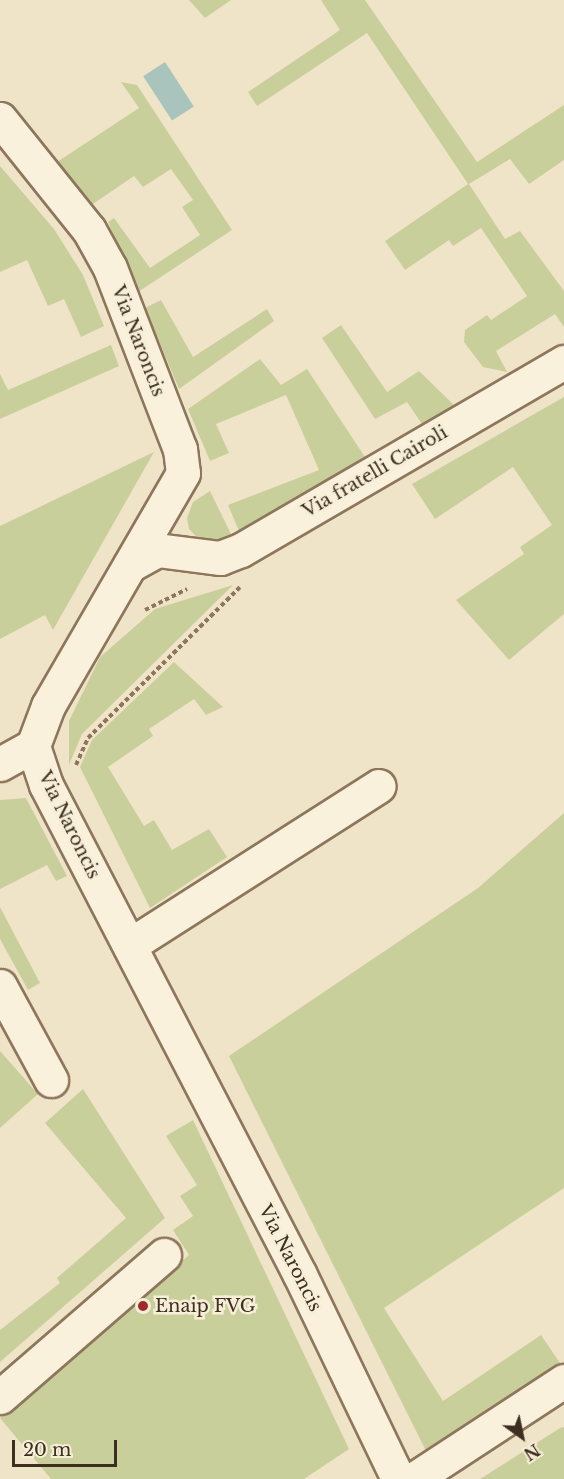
<!DOCTYPE html>
<style>
body{margin:0}
#map{position:relative;width:564px;height:1479px;overflow:hidden;background:#f0e4c8;font-family:"Libre Baskerville",serif}
div>[style]{position:absolute}
.green>*{inset:0;background:#c9cf9b}
.water>*{inset:0;background:#a9c4bc;transform-origin:0 0}
.path>*{height:4px;margin-top:-2px;transform-origin:0;background:repeating-linear-gradient(90deg,#8d765c 0 4.5px,transparent 0 7.5px)}
.roads{filter:drop-shadow(2px 0 #8d765c) drop-shadow(-2px 0 #8d765c) drop-shadow(0 2px #8d765c) drop-shadow(0 -2px #8d765c)}
.minor>*{height:33px;margin:-16.5px;padding:0 16.5px;transform-origin:16.5px;border-radius:16.5px;background:#faf1dc}
.dots>*{width:16px;height:16px;translate:-50% -50%;box-sizing:border-box;border:3px solid #f7eed8;border-radius:50%}
span{translate:-50% -50%;white-space:nowrap;text-align:center;line-height:1.15;-webkit-text-stroke:5px #f7eed8;paint-order:stroke}
.street-label{font-size:18px;color:#3d2e20}
.poi-label{font-size:18px;color:#3d2e20}
.left{translate:0 -50%;text-align:left}
.north{position:absolute;left:492px;top:1407px;width:60px;height:60px;-webkit-text-stroke:4px #f7eed8;paint-order:stroke;rotate:147deg;font-size:16px;font-weight:700;line-height:24px;text-align:center;color:#3d2e20}
.north::after{content:'';display:block;margin:auto;width:21px;height:27px;background:#3d2e20;clip-path:polygon(50% 0,100% 100%,50% 72%,0 100%)}
.scale{position:absolute;left:12px;top:1440px;width:105px;height:27px;box-sizing:border-box;border:3px solid #3d2e20;border-top:0;padding-left:8px;font-size:18px;line-height:21px;white-space:nowrap;color:#3d2e20;-webkit-text-stroke:4px #f7eed8;paint-order:stroke}
</style>
<div id="map">
<div class="green">
<div style="clip-path:polygon(189px 0,231px 0,205px 18px)"></div>
<div style="clip-path:polygon(321px 0,365px 0,477px 162px,564px 105px,564px 160px,529px 184px,510px 159px,469px 184px,505px 239px,520px 231px,564px 291px,564px 327px,555px 314px,496px 351px,507px 372px,483px 367px,464px 342px,465px 330px,487px 315px,491px 320px,527px 296px,481px 228px,453px 246px,449px 240px,405px 270px,385px 241px,468px 184px,367px 33px,257px 106px,248px 92px,340px 30px)"></div>
<div style="clip-path:polygon(121px 82px,137px 85px,232px 230px,138px 292px,108px 222px,114px 218px,150px 268px,200px 235px,182px 207px,193px 200px,171px 169px,143px 187px,134px 176px,93px 204px,57px 162px,139px 108px)"></div>
<div style="clip-path:polygon(0 166px,54px 229px,83px 275px,104px 326px,81px 337px,64px 299px,48px 306px,27px 260px,0 272px)"></div>
<div style="clip-path:polygon(161px 300px,193px 357px,267px 309px,274px 321px,179px 389px,145px 308px)"></div>
<div style="clip-path:polygon(341px 325px,387px 392px,419px 371px,454px 405px,422px 424px,407px 402px,375px 419px,322px 338px)"></div>
<div style="clip-path:polygon(111px 345px,119px 366px,0 419px,0 374px,8px 390px)"></div>
<div style="clip-path:polygon(260px 359px,281px 385px,307px 369px,365px 457px,239px 531px,228px 505px,319px 470px,286px 395px,216px 424px,229px 453px,210px 461px,188px 409px)"></div>
<div style="clip-path:polygon(564px 397px,564px 614px,509px 660px,456px 600px,524px 554px,520px 547px,552px 525px,513px 467px,435px 519px,412px 484px)"></div>
<div style="clip-path:polygon(154px 452px,53px 630px,45px 615px,0 639px,0 526px)"></div>
<div style="clip-path:polygon(210px 491px,231px 534px,230px 541px,206px 546px,189px 529px,187px 518px,193px 502px)"></div>
<div style="clip-path:polygon(233px 585px,82px 734px,69px 765px,69px 721px,100px 657px,155px 609px)"></div>
<div style="clip-path:polygon(174px 662px,223px 707px,206px 715px,194px 699px,149px 729px,153px 736px,108px 767px,144px 826px,154px 820px,172px 850px,209px 829px,227px 857px,150px 908px,80px 767px,92px 740px)"></div>
<div style="clip-path:polygon(26px 798px,67px 876px,56px 881px,47px 865px,0 889px,0 800px)"></div>
<div style="clip-path:polygon(564px 813px,564px 1188px,384px 1308px,443px 1401px,541px 1335px,562px 1366px,428px 1455px,229px 1056px,478px 888px)"></div>
<div style="clip-path:polygon(0 907px,40px 983px,28px 990px,0 939px)"></div>
<div style="clip-path:polygon(0 1051px,38px 1094px,0 1128px)"></div>
<div style="clip-path:polygon(83px 1089px,165px 1218px,0 1362px,0 1330px,60px 1283px,57px 1278px,126px 1218px,45px 1123px)"></div>
<div style="clip-path:polygon(193px 1120px,349px 1449px,304px 1479px,51px 1479px,0 1418px,189px 1255px,173px 1230px,193px 1216px,180px 1196px,197px 1185px,166px 1136px)"></div>
<div style="clip-path:polygon(564px 1427px,564px 1479px,480px 1479px,560px 1428px)"></div>
</div>
<div class="water">
<div style="left:165px;top:62px;width:53px;height:26px;rotate:57deg"></div>
</div>
<div class="path">
<div style="left:145px;top:610px;width:47px;rotate:-26.6deg"></div>
<div style="left:76px;top:765px;width:30px;rotate:-66deg"></div>
<div style="left:88px;top:738px;width:214px;rotate:-44.8deg"></div>
</div>
<div class="roads">
<div class="minor">
<div style="left:0;top:119px;width:142px;rotate:51.3deg"></div>
<div style="left:89px;top:230px;width:43px;rotate:61.1deg"></div>
<div style="left:110px;top:268px;width:194px;rotate:68.9deg"></div>
<div style="left:180px;top:449px;width:24px;rotate:83deg"></div>
<div style="left:183px;top:473px;width:269px;rotate:120.1deg"></div>
<div style="left:48px;top:706px;width:43px;rotate:110.6deg"></div>
<div style="left:33px;top:746px;width:41px;rotate:71.6deg"></div>
<div style="left:46px;top:785px;width:552px;rotate:62.6deg"></div>
<div style="left:300px;top:1275px;width:226px;rotate:64.3deg"></div>
<div style="left:130px;top:565px;width:31px;rotate:-29deg"></div>
<div style="left:157px;top:550px;width:64px;rotate:7.2deg"></div>
<div style="left:220px;top:558px;width:22px;rotate:-21deg"></div>
<div style="left:241px;top:550px;width:374px;rotate:-30.2deg"></div>
<div style="left:0;top:764px;width:38px;rotate:-29deg"></div>
<div style="left:130px;top:945px;width:295px;rotate:-32.6deg"></div>
<div style="left:0;top:986px;width:107px;rotate:61.5deg"></div>
<div style="left:0;top:1397px;width:217px;rotate:-40.9deg"></div>
<div style="left:414px;top:1479px;width:179px;rotate:-33.2deg"></div>
</div>
</div>
<div class="dots">
<div style="left:143px;top:1306px;background:#9e2a2b"></div>
</div>
<div class="street-label">
<span style="left:138px;top:341px;rotate:69deg">Via Naroncis</span>
<span style="left:375px;top:472px;rotate:-30deg">Via fratelli Cairoli</span>
<span style="left:69px;top:825px;rotate:64deg">Via Naroncis</span>
<span style="left:290px;top:1258px;rotate:63deg">Via Naroncis</span>
</div>
<div class="poi-label">
<span class="left" style="left:155px;top:1306px">Enaip FVG</span>
</div>
<div class="north">N</div>
<div class="scale">20 m</div>
</div>
